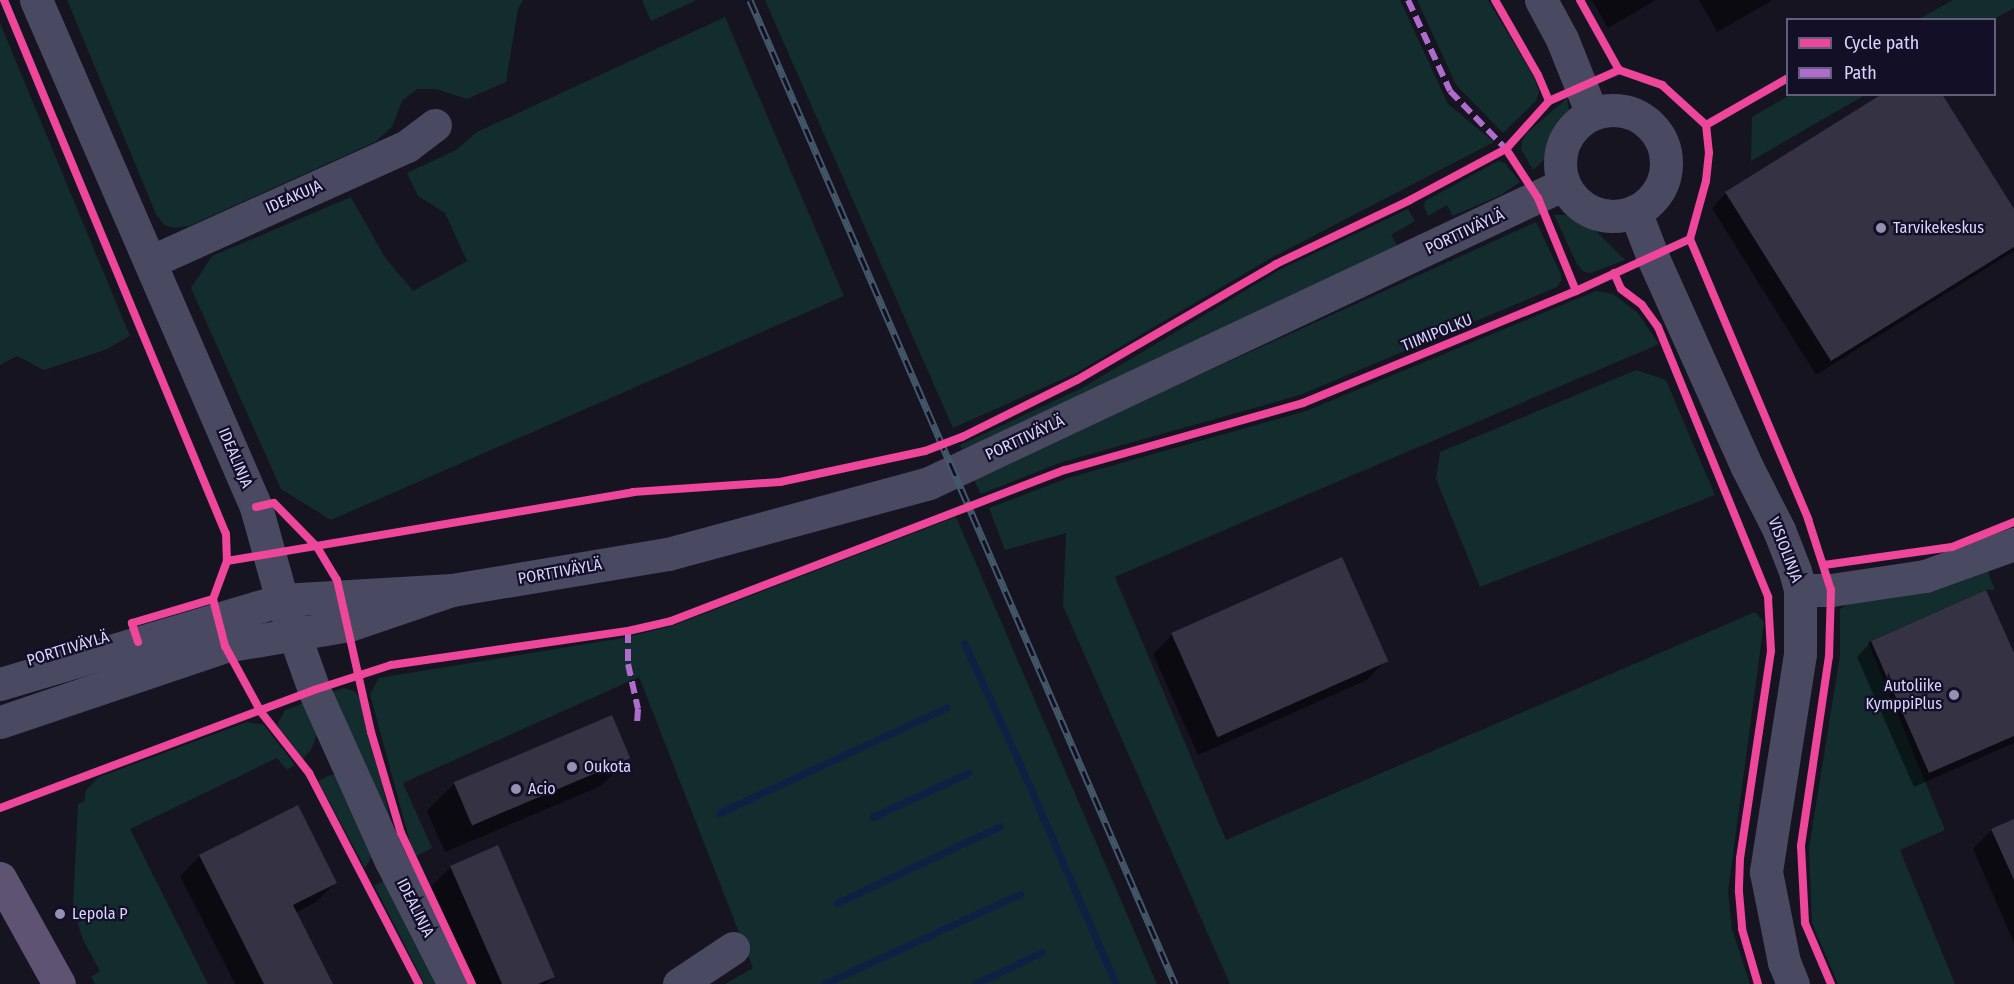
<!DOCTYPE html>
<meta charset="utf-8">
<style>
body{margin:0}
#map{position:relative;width:2014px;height:984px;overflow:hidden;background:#161421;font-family:"Fira Sans Condensed",sans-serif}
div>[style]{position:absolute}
.green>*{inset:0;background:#132c2d;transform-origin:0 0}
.shadow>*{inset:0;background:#0007}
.stream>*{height:7px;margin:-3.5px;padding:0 3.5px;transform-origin:3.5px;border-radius:3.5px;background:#0d2144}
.building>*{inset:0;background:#343243;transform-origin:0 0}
.minor>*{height:33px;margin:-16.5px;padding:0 16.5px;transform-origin:16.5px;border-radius:16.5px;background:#4a4962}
.minor>.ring{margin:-16.5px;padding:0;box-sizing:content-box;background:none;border:33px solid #4a4962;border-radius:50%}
.major>*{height:33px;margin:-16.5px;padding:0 16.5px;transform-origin:16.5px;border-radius:16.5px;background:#5e5373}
.rail>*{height:7px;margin-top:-3.5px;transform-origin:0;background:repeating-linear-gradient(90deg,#130f26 0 14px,#43596b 0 28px);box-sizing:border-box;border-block:2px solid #43596b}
.quiet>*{height:6px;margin-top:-3px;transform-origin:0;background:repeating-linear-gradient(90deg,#b06ccc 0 12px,transparent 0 18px)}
.cycleway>*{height:8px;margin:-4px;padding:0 4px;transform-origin:4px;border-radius:4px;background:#ed469a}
.dots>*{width:16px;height:16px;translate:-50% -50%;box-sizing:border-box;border:3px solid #130f26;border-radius:50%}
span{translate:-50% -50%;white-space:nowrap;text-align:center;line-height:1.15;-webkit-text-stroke:4.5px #130f26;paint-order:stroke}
.street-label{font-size:16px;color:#d9d4ff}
.poi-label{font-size:16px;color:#d9d4ff}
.left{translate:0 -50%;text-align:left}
.right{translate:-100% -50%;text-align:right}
.legend{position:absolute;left:1786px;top:18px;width:210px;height:78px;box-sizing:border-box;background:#130f26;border:2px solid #625e7d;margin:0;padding:8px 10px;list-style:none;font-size:18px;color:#d9d4ff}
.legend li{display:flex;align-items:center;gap:12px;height:30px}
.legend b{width:30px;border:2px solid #625e7d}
</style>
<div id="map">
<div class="green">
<div style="clip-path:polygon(67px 0,523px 0,518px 9px,506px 82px,467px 99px,436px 89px,417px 89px,402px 101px,392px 127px,375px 142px,189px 226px,175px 228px,164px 225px,156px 214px)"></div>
<div style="clip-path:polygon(642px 0,697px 0,651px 21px)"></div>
<div style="clip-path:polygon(765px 0,1400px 0,1448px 104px,1494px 142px,1273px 257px,1076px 373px,953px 428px)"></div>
<div style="clip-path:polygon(1417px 0,1488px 0,1534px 77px,1539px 92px,1536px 101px,1503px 133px,1456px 85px)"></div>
<div style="clip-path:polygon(1953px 0,2014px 0,2014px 8px,1994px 19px,1919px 19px)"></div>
<div style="clip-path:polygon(725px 17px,844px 296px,331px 520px,281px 489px,191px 288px,212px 256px,351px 197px,384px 256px,413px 291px,467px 261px,445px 213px,418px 196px,407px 173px,456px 150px,477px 132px)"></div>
<div style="clip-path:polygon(0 23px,130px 336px,105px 350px,44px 370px,17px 356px,0 365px)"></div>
<div style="clip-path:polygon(1790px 95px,1865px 95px,1751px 161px,1752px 117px)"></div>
<div style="clip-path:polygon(1567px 98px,1570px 115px,1567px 131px,1558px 147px,1533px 170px,1521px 149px,1522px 141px,1527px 133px)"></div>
<div style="clip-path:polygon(1498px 161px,1505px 163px,1520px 182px,1501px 195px,1453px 216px,1447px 205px,1428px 216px,1424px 206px,1425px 201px)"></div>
<div style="clip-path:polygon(1408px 209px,1415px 221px,1391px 235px,1397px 245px,964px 455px,960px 445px,1082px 388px,1281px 269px)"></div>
<div style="clip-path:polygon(1554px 215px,1570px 215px,1589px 224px,1625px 260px,1591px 273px,1584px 272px,1577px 264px)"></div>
<div style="clip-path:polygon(1536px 222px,1561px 274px,1561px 281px,1557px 287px,1300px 395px,1062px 462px,981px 494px,973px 478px)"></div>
<div style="clip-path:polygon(1596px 291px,1613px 294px,1637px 312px,1659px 344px,1115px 577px,1226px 840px,1755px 612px,1764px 622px,1728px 892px,1732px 929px,1750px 984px,1230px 984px,1063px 606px,1066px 533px,1005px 550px,989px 508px,1068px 478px,1306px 411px)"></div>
<div style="clip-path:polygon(1636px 370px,1666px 380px,1715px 495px,1480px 587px,1436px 479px,1440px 452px)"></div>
<div style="clip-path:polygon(956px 517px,1157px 984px,725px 984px,753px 968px,639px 677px,403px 783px,432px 848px,414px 857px,370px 694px,379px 678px,623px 638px,672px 626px)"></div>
<div style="clip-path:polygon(1986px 567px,1995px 590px,1986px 590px,1868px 642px,1945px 830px,1900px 850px,1955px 984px,1838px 984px,1812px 923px,1809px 848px,1840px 655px,1840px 609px,1851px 602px)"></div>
<div style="clip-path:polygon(344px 688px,354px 691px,360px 698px,396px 840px,329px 693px)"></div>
<div style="clip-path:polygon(305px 703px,318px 732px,311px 750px,303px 759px,277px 725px,285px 710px)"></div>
<div style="clip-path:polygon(247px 722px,264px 725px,295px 765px,287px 770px,277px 758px,130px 829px,208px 984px,95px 984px,91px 977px,100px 971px,83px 940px,73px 907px,78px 804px,84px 802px,86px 790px,99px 777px)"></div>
<div style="clip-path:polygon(330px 775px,337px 775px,374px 853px,365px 868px,318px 781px)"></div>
<div style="left:385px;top:880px;width:116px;height:12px;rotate:63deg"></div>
</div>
<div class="shadow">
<div style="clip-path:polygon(1592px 0,1656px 0,1608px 28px)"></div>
<div style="clip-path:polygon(1699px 0,1773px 0,1717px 32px)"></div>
<div style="clip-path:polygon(1726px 193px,2014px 212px,2014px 251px,1816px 375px,1712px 208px)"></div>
<div style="clip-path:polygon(1985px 592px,2014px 657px,2014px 743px,1914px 787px,1857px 657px,1871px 642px)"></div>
<div style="clip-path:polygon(1172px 635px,1386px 660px,1367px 680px,1198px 755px,1153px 654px)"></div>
<div style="clip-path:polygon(629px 758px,601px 786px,445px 852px,427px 811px,455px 783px)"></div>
<div style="clip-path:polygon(2014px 820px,2014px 943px,1973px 849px,1992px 830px)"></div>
<div style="clip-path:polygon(200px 856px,335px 883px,316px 902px,295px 913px,331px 984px,235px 984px,180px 876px)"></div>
<div style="clip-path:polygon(451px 867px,553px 977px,546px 984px,463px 984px,424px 894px)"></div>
</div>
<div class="stream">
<div style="left:964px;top:643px;width:129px;rotate:65.2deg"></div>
<div style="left:1018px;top:760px;width:244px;rotate:66.4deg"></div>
<div style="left:719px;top:813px;width:251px;rotate:-24.9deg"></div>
<div style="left:873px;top:817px;width:105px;rotate:-24.9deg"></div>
<div style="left:837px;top:903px;width:180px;rotate:-25.3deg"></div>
<div style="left:824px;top:984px;width:216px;rotate:-24.7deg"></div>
<div style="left:975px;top:984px;width:74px;rotate:-25.5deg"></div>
</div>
<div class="building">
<div style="clip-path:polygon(1882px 94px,1942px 94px,2014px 209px,2014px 247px,1831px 361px,1725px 192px)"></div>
<div style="left:1342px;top:557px;width:114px;height:187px;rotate:66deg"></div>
<div style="clip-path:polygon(1986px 590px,2014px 653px,2014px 736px,1929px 773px,1871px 641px)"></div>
<div style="left:612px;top:715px;width:47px;height:172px;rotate:67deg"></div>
<div style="clip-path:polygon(298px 805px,337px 883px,293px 905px,333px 984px,264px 984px,199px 855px)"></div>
<div style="clip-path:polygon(2014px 819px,2014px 880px,1991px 829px)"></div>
<div style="clip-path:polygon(498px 845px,555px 977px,538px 984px,502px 984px,450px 866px)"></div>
</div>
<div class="minor">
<div style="left:36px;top:0;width:553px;rotate:66.54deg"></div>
<div style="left:256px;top:507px;width:97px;rotate:74.4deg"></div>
<div style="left:282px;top:600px;width:96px;rotate:70.4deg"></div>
<div style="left:314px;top:690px;width:188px;rotate:65.8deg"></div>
<div style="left:391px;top:861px;width:138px;rotate:62.9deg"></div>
<div style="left:1541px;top:0;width:44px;rotate:61.7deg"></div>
<div style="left:1562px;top:39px;width:81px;rotate:68.2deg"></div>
<div class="ring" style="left:1560px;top:110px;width:73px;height:73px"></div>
<div style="left:1635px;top:211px;width:50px;rotate:69deg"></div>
<div style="left:1653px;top:258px;width:229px;rotate:65.8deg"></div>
<div style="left:1747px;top:467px;width:71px;rotate:63.1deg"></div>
<div style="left:1779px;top:530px;width:44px;rotate:68.7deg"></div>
<div style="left:1795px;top:571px;width:20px;rotate:75deg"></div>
<div style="left:1800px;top:590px;width:64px;rotate:90deg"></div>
<div style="left:1800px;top:654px;width:221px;rotate:98.9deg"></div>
<div style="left:1766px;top:872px;width:92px;rotate:78.7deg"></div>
<div style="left:1784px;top:962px;width:24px;rotate:68deg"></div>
<div style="left:150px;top:262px;width:282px;rotate:-24.3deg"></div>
<div style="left:407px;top:146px;width:35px;rotate:-37deg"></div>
<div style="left:452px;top:590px;width:219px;rotate:-9.5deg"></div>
<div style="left:668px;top:554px;width:270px;rotate:-15.2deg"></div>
<div style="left:929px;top:483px;width:702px;rotate:-25.21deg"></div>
<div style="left:1800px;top:590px;width:31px"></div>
<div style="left:1831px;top:590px;width:95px;rotate:-8.5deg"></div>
<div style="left:1925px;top:576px;width:95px;rotate:-19.8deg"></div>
<div style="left:0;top:684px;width:294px;rotate:-16.6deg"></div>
<div style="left:282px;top:600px;width:170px;rotate:-3.4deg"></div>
<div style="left:452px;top:590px;width:109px;rotate:161.2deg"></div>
<div style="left:349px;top:625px;width:126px;rotate:170.4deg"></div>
<div style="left:225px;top:646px;width:237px;rotate:161.3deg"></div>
<div style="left:679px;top:984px;width:65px;rotate:-33.7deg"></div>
</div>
<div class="major">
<div style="left:0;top:878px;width:121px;rotate:60.9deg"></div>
</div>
<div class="rail">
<div style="left:750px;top:0;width:1072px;rotate:66.64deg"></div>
</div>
<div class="quiet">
<div style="left:1408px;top:0;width:100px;rotate:65.2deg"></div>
<div style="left:1450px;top:91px;width:81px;rotate:46deg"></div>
<div style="left:628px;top:631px;width:33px;rotate:90deg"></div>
<div style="left:628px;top:664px;width:46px;rotate:77.5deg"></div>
<div style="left:638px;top:709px;width:15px;rotate:94deg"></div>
</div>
<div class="cycleway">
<div style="left:4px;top:0;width:578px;rotate:67.43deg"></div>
<div style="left:226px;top:534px;width:27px;rotate:88deg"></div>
<div style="left:227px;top:561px;width:40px;rotate:110.2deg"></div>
<div style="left:213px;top:599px;width:49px;rotate:75.7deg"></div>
<div style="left:225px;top:646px;width:75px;rotate:61.4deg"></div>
<div style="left:261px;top:712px;width:78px;rotate:51.8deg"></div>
<div style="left:309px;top:773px;width:238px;rotate:62.5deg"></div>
<div style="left:1495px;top:0;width:86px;rotate:60.2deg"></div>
<div style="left:1538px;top:75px;width:28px;rotate:67deg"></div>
<div style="left:1580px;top:0;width:80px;rotate:60.9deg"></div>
<div style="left:1506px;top:149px;width:59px;rotate:56.9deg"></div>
<div style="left:1538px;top:198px;width:100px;rotate:67.8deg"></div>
<div style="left:1690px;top:239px;width:304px;rotate:67.1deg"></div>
<div style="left:1808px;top:519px;width:75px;rotate:72.1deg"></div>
<div style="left:1831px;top:590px;width:66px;rotate:91.7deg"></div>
<div style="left:1829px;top:656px;width:192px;rotate:98.4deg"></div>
<div style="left:1801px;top:846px;width:77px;rotate:87deg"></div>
<div style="left:1805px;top:923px;width:66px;rotate:66.9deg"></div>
<div style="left:1614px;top:273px;width:17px;rotate:66deg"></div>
<div style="left:1621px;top:289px;width:26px;rotate:37deg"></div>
<div style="left:1642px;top:305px;width:27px;rotate:54deg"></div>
<div style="left:1658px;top:327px;width:292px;rotate:67.8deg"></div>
<div style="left:1768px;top:597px;width:54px;rotate:86.8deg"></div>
<div style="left:1771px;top:651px;width:209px;rotate:98.5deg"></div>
<div style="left:1740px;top:858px;width:34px;rotate:92deg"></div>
<div style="left:1739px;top:892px;width:37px;rotate:85deg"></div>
<div style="left:1742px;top:929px;width:57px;rotate:73.8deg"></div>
<div style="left:256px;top:507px;width:18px;rotate:-13deg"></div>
<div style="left:274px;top:503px;width:62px;rotate:45.7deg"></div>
<div style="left:317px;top:547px;width:39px;rotate:59deg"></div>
<div style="left:337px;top:580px;width:156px;rotate:77.4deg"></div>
<div style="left:371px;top:732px;width:105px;rotate:73.5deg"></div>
<div style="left:401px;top:833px;width:167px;rotate:64.8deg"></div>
<div style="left:227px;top:561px;width:412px;rotate:-9.6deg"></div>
<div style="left:633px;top:492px;width:147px;rotate:-3.9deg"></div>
<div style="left:780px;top:482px;width:148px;rotate:-12.1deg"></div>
<div style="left:925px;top:451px;width:40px;rotate:-21deg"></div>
<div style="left:962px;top:437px;width:128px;rotate:-26.4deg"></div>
<div style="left:1077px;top:380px;width:230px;rotate:-30.2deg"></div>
<div style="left:1276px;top:264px;width:148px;rotate:-25.5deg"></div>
<div style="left:1410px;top:200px;width:109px;rotate:-28deg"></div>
<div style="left:1506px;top:149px;width:64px;rotate:-48.1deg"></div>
<div style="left:1549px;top:101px;width:77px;rotate:-23.9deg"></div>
<div style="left:1619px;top:70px;width:46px;rotate:19.2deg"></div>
<div style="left:1662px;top:85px;width:59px;rotate:42.3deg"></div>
<div style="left:1824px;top:565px;width:129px;rotate:-8deg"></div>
<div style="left:1952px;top:547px;width:67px;rotate:-22deg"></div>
<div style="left:138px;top:642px;width:20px;rotate:-108deg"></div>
<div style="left:132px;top:623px;width:84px;rotate:-16.5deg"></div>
<div style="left:0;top:808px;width:335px;rotate:-20.6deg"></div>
<div style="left:314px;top:690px;width:81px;rotate:-18deg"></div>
<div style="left:391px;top:665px;width:239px;rotate:-8.2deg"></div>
<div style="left:628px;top:631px;width:44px;rotate:-13.1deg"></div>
<div style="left:671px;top:621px;width:422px;rotate:-21deg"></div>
<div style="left:1065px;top:470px;width:247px;rotate:-15.7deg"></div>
<div style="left:1303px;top:403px;width:295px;rotate:-22.3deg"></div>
<div style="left:1576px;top:291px;width:125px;rotate:-24.5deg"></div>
<div style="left:1690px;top:239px;width:60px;rotate:-74.6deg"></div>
<div style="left:1706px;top:181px;width:28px;rotate:-84deg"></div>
<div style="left:1709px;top:153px;width:28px;rotate:-96deg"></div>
<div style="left:1706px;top:125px;width:95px;rotate:-29.8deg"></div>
</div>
<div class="dots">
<div style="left:1881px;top:228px;background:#9591b1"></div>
<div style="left:1954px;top:695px;background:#9591b1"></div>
<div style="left:572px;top:767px;background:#9591b1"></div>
<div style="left:516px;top:789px;background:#9591b1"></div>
<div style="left:60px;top:914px;background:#9591b1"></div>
</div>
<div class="street-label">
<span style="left:294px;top:197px;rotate:-24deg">IDEAKUJA</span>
<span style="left:1465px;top:232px;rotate:-25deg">PORTTIVÄYLÄ</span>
<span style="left:1437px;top:333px;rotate:-22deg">TIIMIPOLKU</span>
<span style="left:1025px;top:438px;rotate:-25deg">PORTTIVÄYLÄ</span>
<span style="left:235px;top:458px;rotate:67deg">IDEALINJA</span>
<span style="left:1785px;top:550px;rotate:69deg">VISIOLINJA</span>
<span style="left:560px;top:572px;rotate:-10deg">PORTTIVÄYLÄ</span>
<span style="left:68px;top:649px;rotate:-17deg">PORTTIVÄYLÄ</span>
<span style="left:415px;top:908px;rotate:63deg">IDEALINJA</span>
</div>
<div class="poi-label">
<span class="left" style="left:1893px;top:228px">Tarvikekeskus</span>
<span class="right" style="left:1942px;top:695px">Autoliike<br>KymppiPlus</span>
<span class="left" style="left:584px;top:767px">Oukota</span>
<span class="left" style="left:528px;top:789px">Acio</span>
<span class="left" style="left:72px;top:914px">Lepola P</span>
</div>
<ul class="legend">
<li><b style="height:8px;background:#ed469a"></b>Cycle path</li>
<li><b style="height:8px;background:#b06ccc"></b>Path</li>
</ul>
</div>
